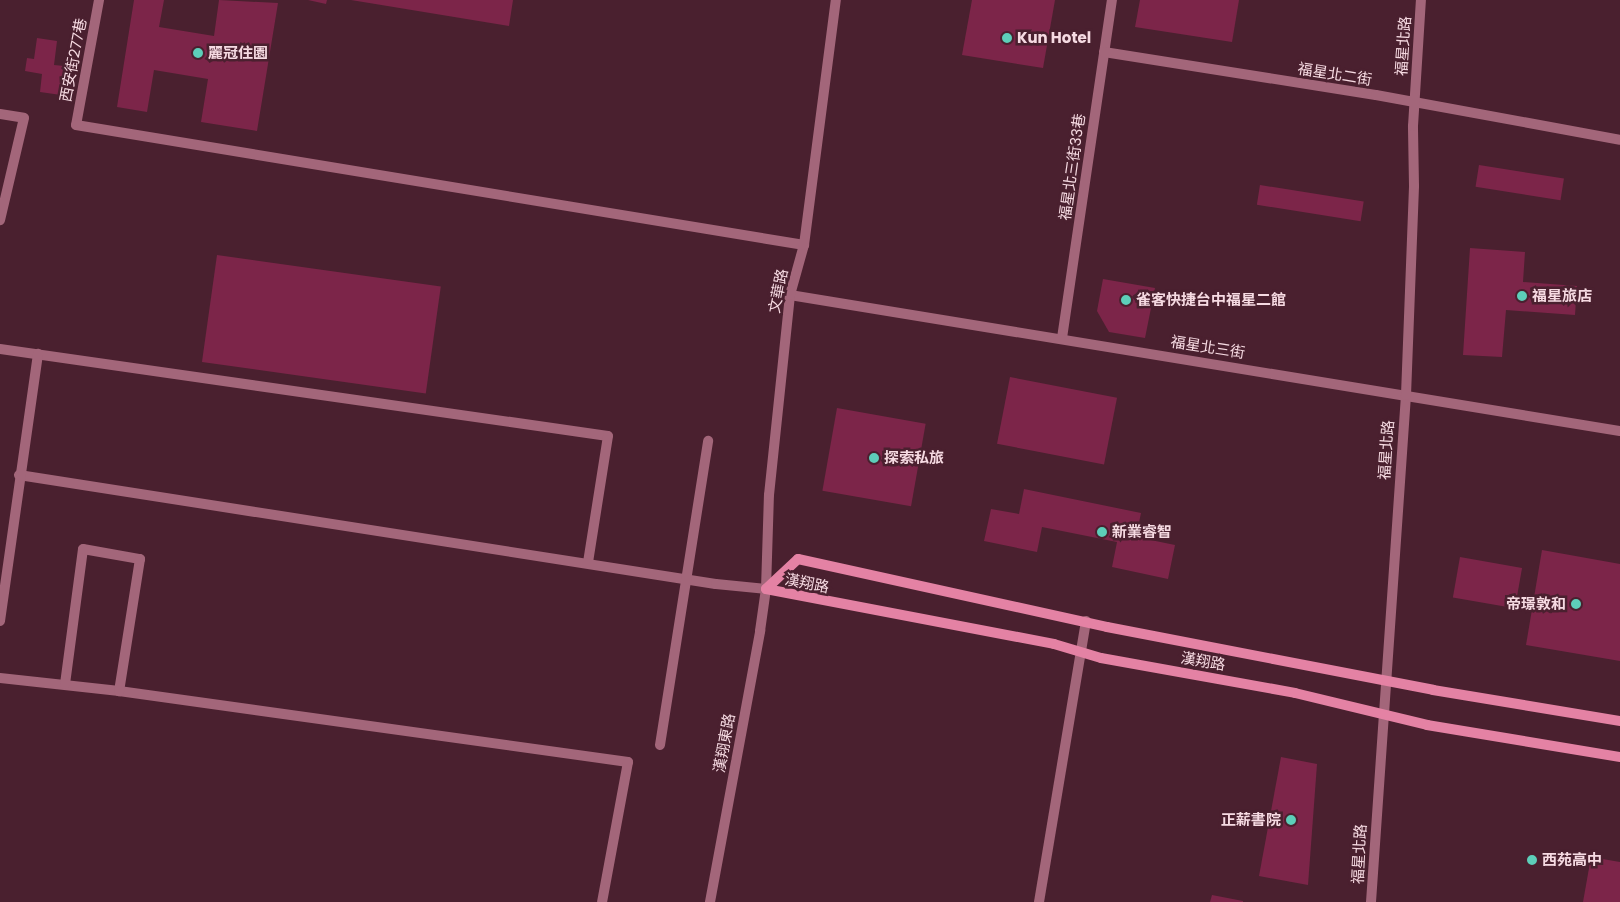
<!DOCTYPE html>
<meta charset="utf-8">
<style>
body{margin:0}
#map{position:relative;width:1620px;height:902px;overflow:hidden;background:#4a202f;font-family:Poppins,"Noto Sans TC",sans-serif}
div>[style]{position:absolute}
.building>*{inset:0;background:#7c2549;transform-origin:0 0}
.lane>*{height:10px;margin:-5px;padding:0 5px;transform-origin:5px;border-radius:5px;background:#a3667a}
.street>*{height:10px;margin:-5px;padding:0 5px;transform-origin:5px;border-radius:5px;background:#a3667a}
.secondary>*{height:10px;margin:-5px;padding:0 5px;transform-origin:5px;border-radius:5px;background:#e482a4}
.dots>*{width:14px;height:14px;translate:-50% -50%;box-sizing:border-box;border:2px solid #4a202f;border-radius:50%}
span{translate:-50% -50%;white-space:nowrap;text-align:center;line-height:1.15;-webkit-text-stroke:5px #4a202f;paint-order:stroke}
.poi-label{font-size:15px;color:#f6dae2;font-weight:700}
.left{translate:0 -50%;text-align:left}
.right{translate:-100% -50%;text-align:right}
.street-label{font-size:15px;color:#f6dae2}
</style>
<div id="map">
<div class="building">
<div style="clip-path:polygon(134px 0,164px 0,159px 27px,214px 36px,219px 0,278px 3px,257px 131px,201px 122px,208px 79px,154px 70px,147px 112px,117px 107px)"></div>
<div style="clip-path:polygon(308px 0,327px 0,326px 4px)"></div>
<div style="clip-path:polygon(351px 0,513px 0,509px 26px)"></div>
<div style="clip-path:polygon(972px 0,1055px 0,1043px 68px,962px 55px)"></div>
<div style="clip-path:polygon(1140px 0,1239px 0,1232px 42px,1135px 27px)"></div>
<div style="clip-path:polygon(37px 38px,57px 41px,54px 65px,64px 66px,61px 95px,40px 92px,42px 74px,25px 71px,27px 58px,34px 59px)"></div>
<div style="left:1479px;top:165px;width:86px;height:22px;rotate:9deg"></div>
<div style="left:1260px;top:185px;width:105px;height:20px;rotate:9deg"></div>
<div style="clip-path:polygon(1470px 248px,1525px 252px,1523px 282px,1577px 286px,1575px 315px,1506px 310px,1502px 357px,1463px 355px)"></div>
<div style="left:217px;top:255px;width:226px;height:108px;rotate:8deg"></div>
<div style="clip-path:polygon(1103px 279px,1155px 288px,1145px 338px,1109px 332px,1097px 311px)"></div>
<div style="left:1010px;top:377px;width:109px;height:68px;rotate:11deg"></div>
<div style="left:837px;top:408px;width:90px;height:84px;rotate:10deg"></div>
<div style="clip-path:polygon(1024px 489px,1141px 513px,1136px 537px,1175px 545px,1168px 579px,1112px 567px,1117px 542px,1042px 527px,1037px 552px,984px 541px,991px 509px,1019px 514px)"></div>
<div style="clip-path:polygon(1542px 550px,1620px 564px,1620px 661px,1526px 645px)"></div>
<div style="left:1460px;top:557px;width:63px;height:41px;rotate:10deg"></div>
<div style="clip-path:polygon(1281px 757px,1317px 764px,1308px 885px,1259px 876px)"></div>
<div style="clip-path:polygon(1591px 857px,1620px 862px,1620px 902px,1583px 902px)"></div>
<div style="clip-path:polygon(1212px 895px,1243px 901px,1243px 902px,1210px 902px)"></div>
</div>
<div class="lane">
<div style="left:99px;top:0;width:127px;rotate:100.4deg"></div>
<div style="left:76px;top:125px;width:738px;rotate:9.36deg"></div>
<div style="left:0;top:114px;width:24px;rotate:9deg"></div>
<div style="left:24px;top:118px;width:105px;rotate:103.2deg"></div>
<div style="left:1062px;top:338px;width:342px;rotate:-81.6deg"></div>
<div style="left:0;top:349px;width:614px;rotate:8.14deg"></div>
<div style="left:608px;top:436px;width:128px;rotate:99deg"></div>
<div style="left:19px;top:475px;width:705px;rotate:8.89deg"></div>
<div style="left:716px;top:584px;width:50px;rotate:5.7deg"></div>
<div style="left:0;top:621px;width:270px;rotate:-81.9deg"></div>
<div style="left:0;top:678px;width:120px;rotate:6.2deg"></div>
<div style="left:119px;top:691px;width:514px;rotate:7.94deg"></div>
<div style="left:628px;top:762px;width:142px;rotate:100.5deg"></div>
<div style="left:65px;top:684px;width:136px;rotate:-82.4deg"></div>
<div style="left:83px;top:549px;width:58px;rotate:10deg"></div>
<div style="left:140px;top:559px;width:134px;rotate:99deg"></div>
<div style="left:660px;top:745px;width:308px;rotate:-81deg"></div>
</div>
<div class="street">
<div style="left:1104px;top:52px;width:275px;rotate:9deg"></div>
<div style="left:1376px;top:95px;width:248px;rotate:10.4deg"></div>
<div style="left:790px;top:295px;width:841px;rotate:9.31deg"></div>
<div style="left:710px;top:902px;width:276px;rotate:-79.5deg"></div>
<div style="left:760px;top:631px;width:42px;rotate:-81.9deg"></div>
<div style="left:766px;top:589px;width:94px;rotate:-88.2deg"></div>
<div style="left:769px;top:495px;width:201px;rotate:-84deg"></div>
<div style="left:790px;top:295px;width:52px;rotate:-74.4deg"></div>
<div style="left:804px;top:245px;width:247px;rotate:-82.6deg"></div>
<div style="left:1039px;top:902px;width:285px;rotate:-80.5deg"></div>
<div style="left:1371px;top:902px;width:508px;rotate:-86.05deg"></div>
<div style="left:1406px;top:395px;width:209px;rotate:-87.8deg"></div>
<div style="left:1414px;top:186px;width:60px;rotate:-91deg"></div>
<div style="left:1413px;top:126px;width:126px;rotate:-86.4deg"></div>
</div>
<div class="secondary">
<div style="left:766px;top:589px;width:44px;rotate:-43.2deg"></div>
<div style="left:798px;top:559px;width:316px;rotate:12.4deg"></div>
<div style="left:1107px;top:627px;width:332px;rotate:10.9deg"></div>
<div style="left:1433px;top:690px;width:190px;rotate:9.4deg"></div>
<div style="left:766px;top:589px;width:293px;rotate:10.8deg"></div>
<div style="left:1054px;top:644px;width:49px;rotate:16.6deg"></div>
<div style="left:1101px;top:658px;width:197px;rotate:10.2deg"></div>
<div style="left:1295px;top:693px;width:136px;rotate:13.6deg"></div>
<div style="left:1427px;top:725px;width:196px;rotate:9.4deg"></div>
</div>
<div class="dots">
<div style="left:1007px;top:38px;background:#5dceb9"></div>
<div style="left:198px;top:53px;background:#5dceb9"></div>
<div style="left:1522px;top:296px;background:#5dceb9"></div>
<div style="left:1126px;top:300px;background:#5dceb9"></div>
<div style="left:874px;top:458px;background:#5dceb9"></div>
<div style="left:1102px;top:532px;background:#5dceb9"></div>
<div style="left:1576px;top:604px;background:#5dceb9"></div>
<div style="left:1291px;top:820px;background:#5dceb9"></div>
<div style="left:1532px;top:860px;background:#5dceb9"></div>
</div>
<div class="poi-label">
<span class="left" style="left:1017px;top:38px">Kun Hotel</span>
<span class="left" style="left:208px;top:53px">麗冠住園</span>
<span class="left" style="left:1532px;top:296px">福星旅店</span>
<span class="left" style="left:1136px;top:300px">雀客快捷台中福星二館</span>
<span class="left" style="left:884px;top:458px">探索私旅</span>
<span class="left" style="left:1112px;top:532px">新業睿智</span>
<span class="right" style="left:1566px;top:604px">帝璟敦和</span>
<span class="right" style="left:1281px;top:820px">正薪書院</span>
<span class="left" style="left:1542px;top:860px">西苑高中</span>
</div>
<div class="street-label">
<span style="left:1403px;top:46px;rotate:-86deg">福星北路</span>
<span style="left:73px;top:60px;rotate:-79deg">西安街277巷</span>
<span style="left:1335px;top:74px;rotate:9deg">福星北二街</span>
<span style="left:1072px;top:167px;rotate:-82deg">福星北三街33巷</span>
<span style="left:778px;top:291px;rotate:-79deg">文華路</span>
<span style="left:1208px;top:347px;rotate:9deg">福星北三街</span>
<span style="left:1386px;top:450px;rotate:-86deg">福星北路</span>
<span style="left:807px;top:583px;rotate:11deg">漢翔路</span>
<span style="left:1203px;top:661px;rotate:10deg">漢翔路</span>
<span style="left:724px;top:743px;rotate:-80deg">漢翔東路</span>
<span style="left:1359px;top:854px;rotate:-87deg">福星北路</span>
</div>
</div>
